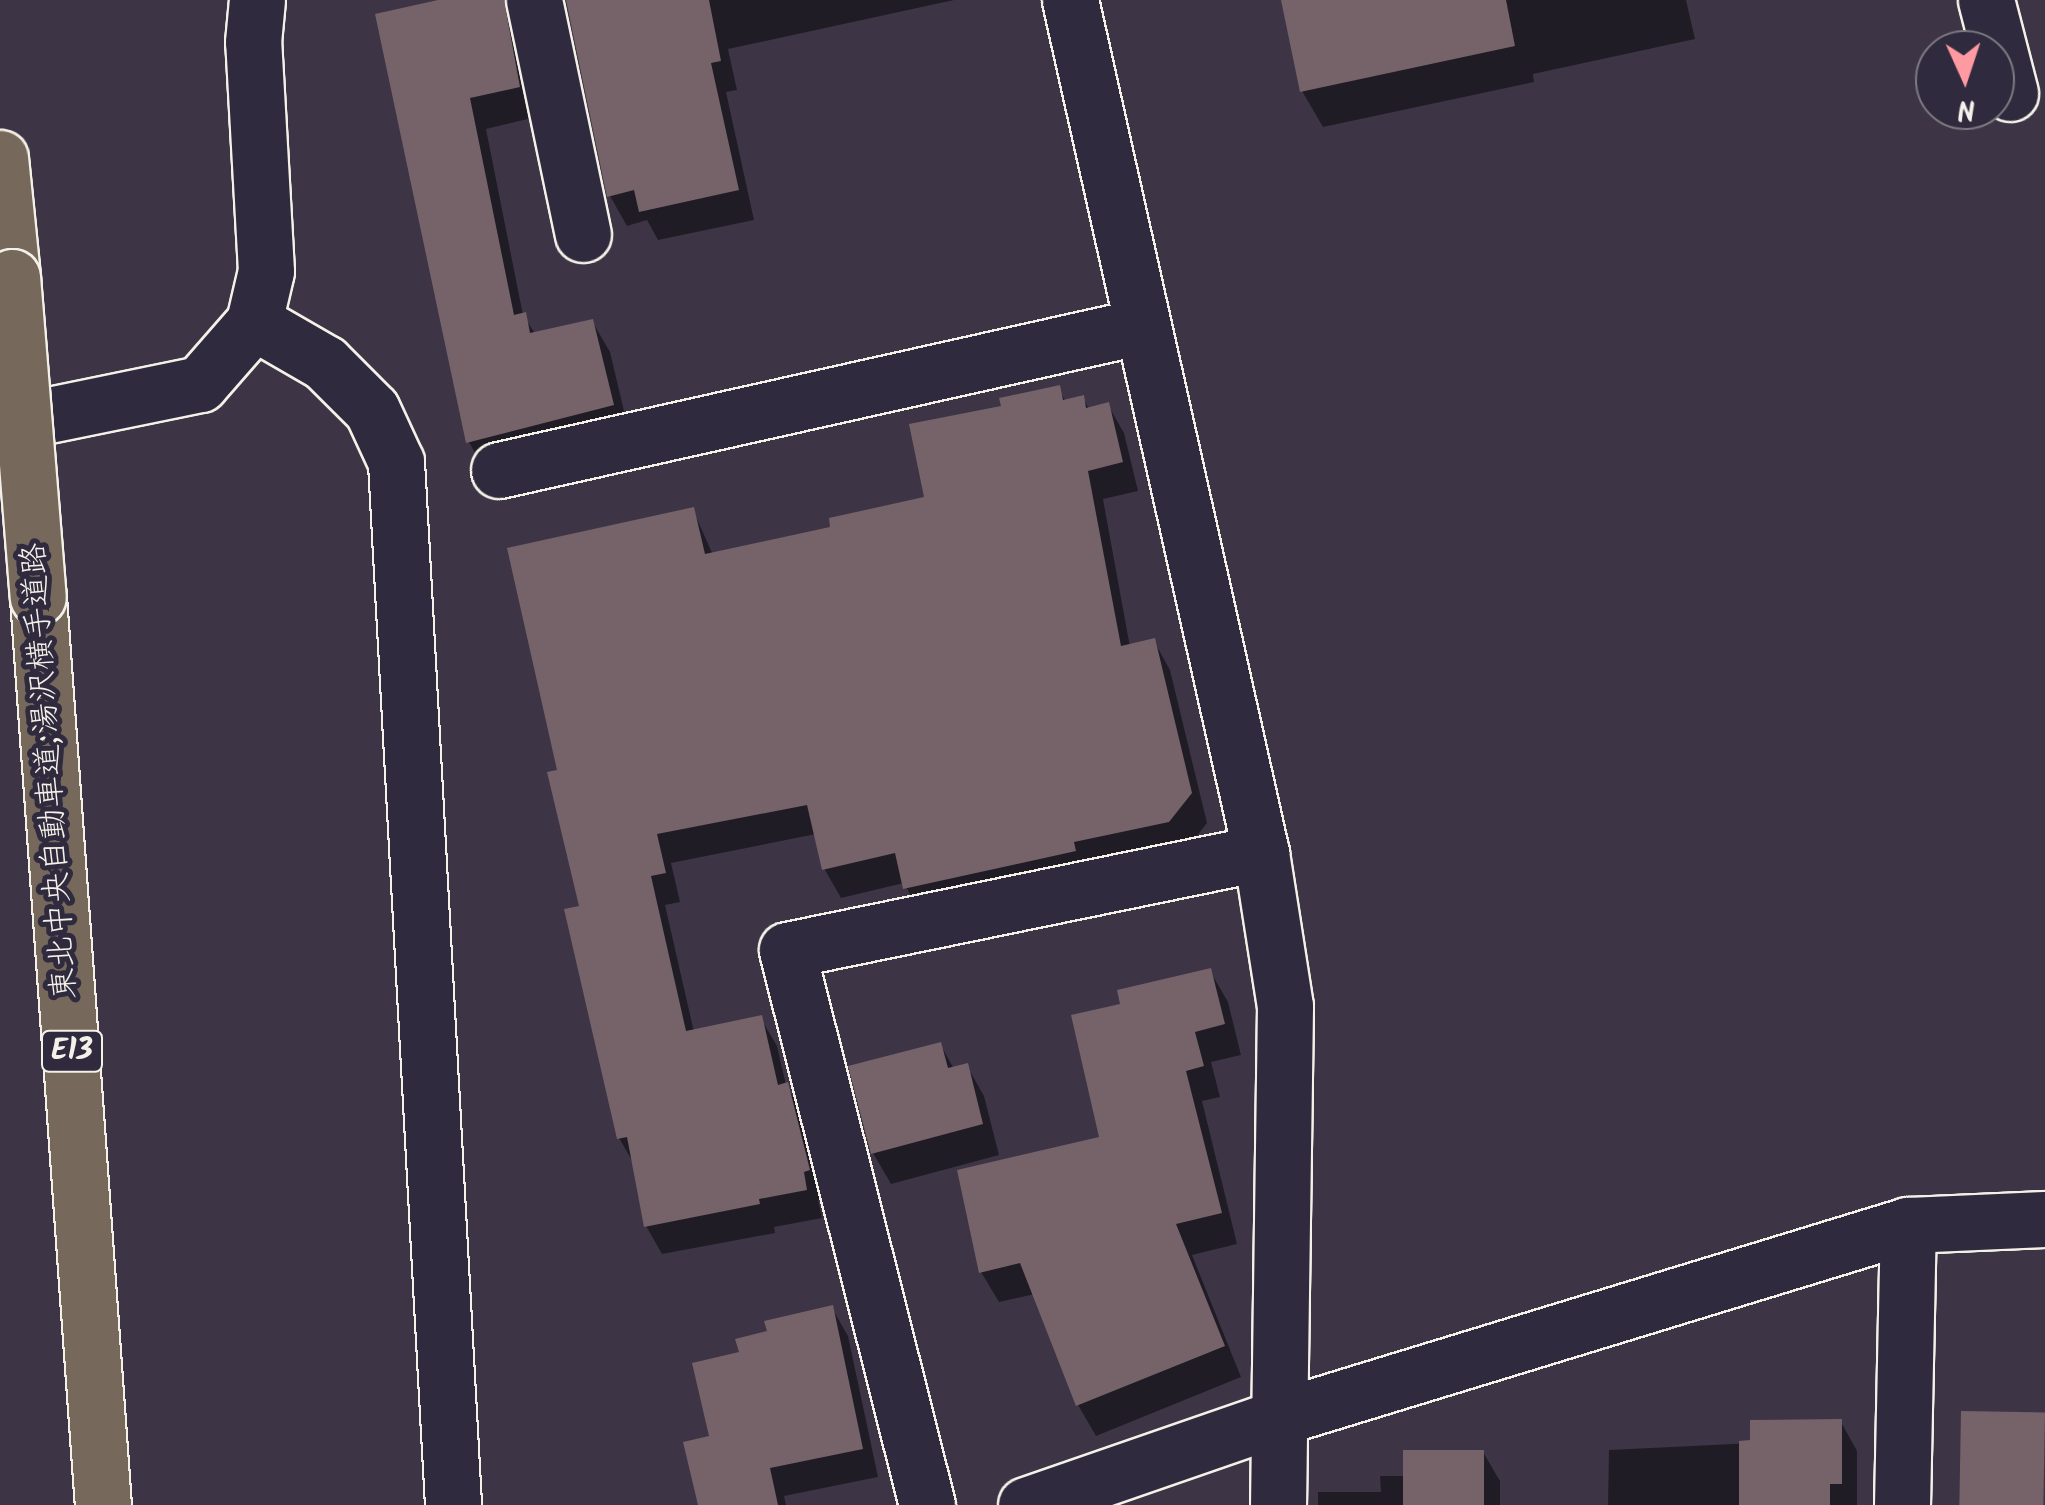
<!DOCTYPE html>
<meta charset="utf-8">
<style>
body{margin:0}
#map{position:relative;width:2045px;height:1505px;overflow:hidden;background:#3d3546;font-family:Kalam,"Klee One",sans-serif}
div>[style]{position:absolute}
.shadow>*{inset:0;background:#0007}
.building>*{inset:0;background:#756369;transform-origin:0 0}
.roads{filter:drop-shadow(2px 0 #f4f1e8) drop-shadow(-2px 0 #f4f1e8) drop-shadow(0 2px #f4f1e8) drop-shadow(0 -2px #f4f1e8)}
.minor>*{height:55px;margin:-27.5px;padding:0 27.5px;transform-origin:27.5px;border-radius:27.5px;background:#2f2a3d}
.highway>*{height:55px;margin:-27.5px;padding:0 27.5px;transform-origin:27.5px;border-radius:27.5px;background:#76695c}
.bridges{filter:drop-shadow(2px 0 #f4f1e8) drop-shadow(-2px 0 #f4f1e8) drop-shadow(0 2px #f4f1e8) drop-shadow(0 -2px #f4f1e8)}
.highway-bridge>*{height:55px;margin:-27.5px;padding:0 27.5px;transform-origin:27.5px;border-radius:27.5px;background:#76695c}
span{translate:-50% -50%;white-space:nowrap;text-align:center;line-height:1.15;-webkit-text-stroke:10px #2f2a3d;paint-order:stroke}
.shield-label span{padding:2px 8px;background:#2f2a3d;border:2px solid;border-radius:8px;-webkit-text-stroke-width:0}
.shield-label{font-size:30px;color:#f4f1e8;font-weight:700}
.street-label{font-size:32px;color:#f4f1e8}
.north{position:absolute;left:1915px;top:30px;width:100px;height:100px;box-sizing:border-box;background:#2f2a3d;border:2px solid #7e7a81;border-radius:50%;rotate:177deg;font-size:28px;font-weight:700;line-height:40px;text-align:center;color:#f4f1e8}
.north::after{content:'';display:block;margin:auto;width:35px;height:45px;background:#ff9aa2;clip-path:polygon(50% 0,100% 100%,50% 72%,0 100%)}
</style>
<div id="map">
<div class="shadow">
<div style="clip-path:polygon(450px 0,514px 0,536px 117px,486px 129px,523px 315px,536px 335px,592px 321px,610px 352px,630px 436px,486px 473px,469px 442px,378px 16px)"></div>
<div style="clip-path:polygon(568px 0,954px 0,728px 49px,737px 90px,726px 92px,754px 220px,658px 240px,647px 220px,627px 226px,610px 196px)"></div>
<div style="clip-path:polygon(1284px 0,1686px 0,1695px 39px,1533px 74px,1534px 82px,1323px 127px,1302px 91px)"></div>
<div style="clip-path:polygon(1058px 388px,1066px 402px,1083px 398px,1089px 409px,1108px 405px,1124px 433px,1138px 491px,1103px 499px,1130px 647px,1154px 641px,1170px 670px,1207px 823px,1186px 850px,922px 917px,904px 883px,841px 898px,825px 870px,816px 834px,671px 863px,680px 902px,665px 905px,694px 1032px,760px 1017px,777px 1046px,786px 1085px,803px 1114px,825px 1199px,818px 1200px,822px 1218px,774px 1227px,775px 1233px,662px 1254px,646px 1226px,634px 1164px,619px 1138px,560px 772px,693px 510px,713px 555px,833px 529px,927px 499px,1004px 408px)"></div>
<div style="clip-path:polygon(1210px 971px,1228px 1002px,1241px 1055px,1211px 1062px,1220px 1097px,1202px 1101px,1237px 1244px,1192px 1255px,1241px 1377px,1096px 1436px,1078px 1405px,1035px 1294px,999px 1302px,981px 1272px,1102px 1139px,1123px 1006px)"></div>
<div style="clip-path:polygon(940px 1044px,954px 1069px,967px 1066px,984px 1096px,999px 1155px,891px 1184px,873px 1153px)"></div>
<div style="clip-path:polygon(832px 1308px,848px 1336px,878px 1477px,784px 1496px,786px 1505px,701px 1505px,712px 1438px,742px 1354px,770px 1333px)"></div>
<div style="clip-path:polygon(1841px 1422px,1857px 1451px,1857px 1505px,1608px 1505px,1609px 1450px,1753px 1443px)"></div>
<div style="clip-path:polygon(1483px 1452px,1500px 1481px,1500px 1505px,1318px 1505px,1318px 1492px,1381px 1492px,1380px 1476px,1406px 1476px)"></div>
</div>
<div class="building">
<div style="clip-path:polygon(438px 0,504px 0,520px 87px,470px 98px,514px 315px,526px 312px,530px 333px,593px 319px,614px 405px,466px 443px,375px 14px)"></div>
<div style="clip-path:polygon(566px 0,709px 0,721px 61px,711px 63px,739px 190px,639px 212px,634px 190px,607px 197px)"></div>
<div style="clip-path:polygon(1281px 0,1506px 0,1515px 46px,1300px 92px)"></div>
<div style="clip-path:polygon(1060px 385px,1063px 400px,1084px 395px,1086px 408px,1109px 402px,1123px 462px,1088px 471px,1121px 646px,1155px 638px,1192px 793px,1169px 822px,1074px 842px,1076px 851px,903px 889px,895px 853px,822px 870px,807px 805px,657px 834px,666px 873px,651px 876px,686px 1031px,762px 1015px,778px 1085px,788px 1082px,810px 1170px,804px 1172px,807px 1190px,759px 1199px,760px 1204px,644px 1227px,627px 1137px,617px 1139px,564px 909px,579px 906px,547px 772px,557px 770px,507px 548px,694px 507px,705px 554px,830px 527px,829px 518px,924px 497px,909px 424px,1001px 406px,999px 398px)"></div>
<div style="clip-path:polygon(1211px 968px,1225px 1024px,1195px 1032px,1204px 1066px,1186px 1071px,1222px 1213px,1176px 1224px,1225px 1346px,1076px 1406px,1020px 1263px,979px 1273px,957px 1170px,1099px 1137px,1071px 1015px,1120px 1004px,1117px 990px)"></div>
<div style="clip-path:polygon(941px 1042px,948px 1068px,968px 1063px,983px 1124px,871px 1154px,848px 1066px)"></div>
<div style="clip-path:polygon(833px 1305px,863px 1449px,770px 1468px,778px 1505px,698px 1505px,683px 1442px,709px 1436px,692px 1363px,739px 1352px,735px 1339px,767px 1331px,764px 1321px)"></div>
<div style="left:1961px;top:1411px;width:84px;height:94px;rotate:1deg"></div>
<div style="clip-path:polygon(1842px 1419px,1842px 1484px,1830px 1484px,1830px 1505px,1739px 1505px,1739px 1441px,1750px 1440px,1750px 1420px)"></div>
<div style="left:1403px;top:1450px;width:81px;height:55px"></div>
</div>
<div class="roads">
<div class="minor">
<div style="left:534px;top:0;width:239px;rotate:78.2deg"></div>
<div style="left:1070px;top:0;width:874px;rotate:77.38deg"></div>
<div style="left:1261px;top:853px;width:155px;rotate:81.1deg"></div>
<div style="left:1285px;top:1006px;width:499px;rotate:90.8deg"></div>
<div style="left:1986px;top:0;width:96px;rotate:75.5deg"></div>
<div style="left:254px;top:322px;width:82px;rotate:30deg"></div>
<div style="left:325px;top:363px;width:66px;rotate:45deg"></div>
<div style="left:372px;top:410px;width:57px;rotate:65.2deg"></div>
<div style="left:396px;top:462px;width:1045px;rotate:86.87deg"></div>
<div style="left:0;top:425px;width:204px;rotate:-11.6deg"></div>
<div style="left:200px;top:384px;width:82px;rotate:-48.9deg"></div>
<div style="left:254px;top:322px;width:52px;rotate:-76.8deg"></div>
<div style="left:266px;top:271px;width:229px;rotate:-93.2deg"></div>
<div style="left:253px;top:42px;width:42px;rotate:-84.6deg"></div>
<div style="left:499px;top:470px;width:659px;rotate:-12.62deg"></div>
<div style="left:927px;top:1505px;width:572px;rotate:-104.16deg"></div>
<div style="left:787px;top:950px;width:484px;rotate:-11.6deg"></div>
<div style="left:1026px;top:1505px;width:269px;rotate:-19.1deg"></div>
<div style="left:1280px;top:1417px;width:657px;rotate:-17deg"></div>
<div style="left:1908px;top:1225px;width:137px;rotate:-2.5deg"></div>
<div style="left:1902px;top:1505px;width:280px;rotate:-88.8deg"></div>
</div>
<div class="highway">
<div style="left:0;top:158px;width:120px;rotate:84.2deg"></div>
<div style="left:38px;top:597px;width:910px;rotate:85.91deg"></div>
</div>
</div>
<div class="bridges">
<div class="highway-bridge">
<div style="left:12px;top:277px;width:321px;rotate:85.4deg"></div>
</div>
</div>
<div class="shield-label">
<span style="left:72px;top:1051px">E13</span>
</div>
<div class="street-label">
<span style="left:51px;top:771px;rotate:-94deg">東北中央自動車道;湯沢横手道路</span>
</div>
<div class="north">N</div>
</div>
